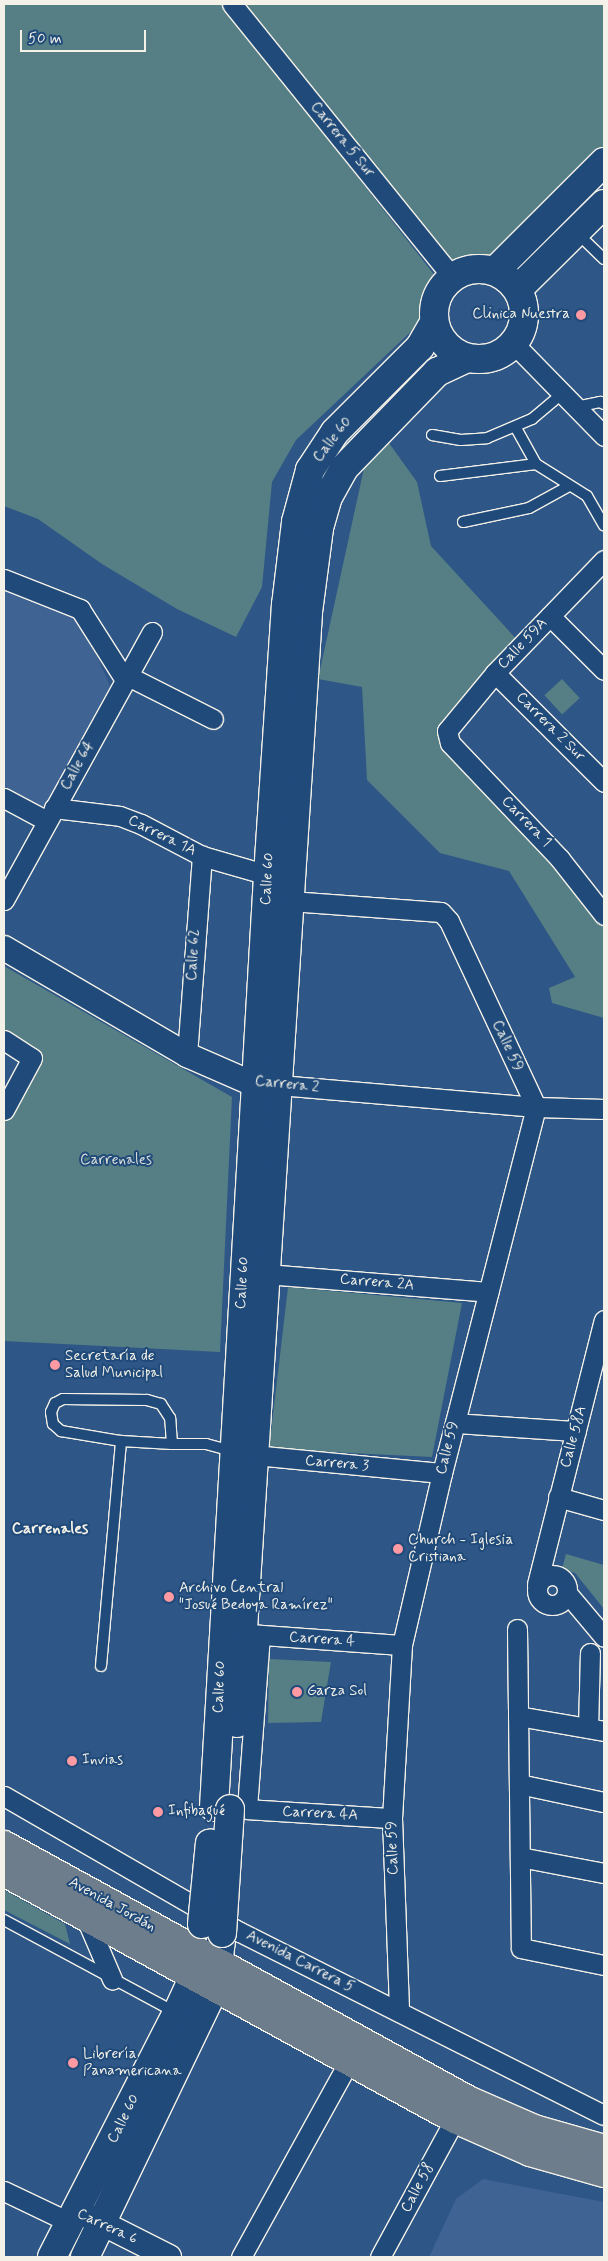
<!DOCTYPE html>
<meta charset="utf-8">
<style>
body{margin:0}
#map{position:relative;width:608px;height:2261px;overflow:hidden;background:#2e5686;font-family:Mynerve,sans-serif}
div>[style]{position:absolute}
.built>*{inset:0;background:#3f6392}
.green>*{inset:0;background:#557e85;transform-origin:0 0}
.roads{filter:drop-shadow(1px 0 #f4f1e8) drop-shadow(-1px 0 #f4f1e8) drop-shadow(0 1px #f4f1e8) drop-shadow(0 -1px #f4f1e8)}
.service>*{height:10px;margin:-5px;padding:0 5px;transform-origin:5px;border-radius:5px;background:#1f4a7a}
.minor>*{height:19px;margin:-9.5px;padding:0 9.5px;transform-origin:9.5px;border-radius:9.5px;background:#1f4a7a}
.minor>.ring{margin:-9.5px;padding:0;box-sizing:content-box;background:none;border:19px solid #1f4a7a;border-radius:50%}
.tertiary>*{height:24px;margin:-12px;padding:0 12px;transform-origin:12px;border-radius:12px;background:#1f4a7a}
.secondary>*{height:28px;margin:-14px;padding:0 14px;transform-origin:14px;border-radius:14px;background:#1f4a7a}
.secondary>.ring{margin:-14px;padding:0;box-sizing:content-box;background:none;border:28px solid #1f4a7a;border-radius:50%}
.primary>*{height:28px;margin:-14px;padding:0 14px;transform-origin:14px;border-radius:14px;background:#6d7d8c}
.bridges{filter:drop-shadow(1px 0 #f4f1e8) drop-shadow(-1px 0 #f4f1e8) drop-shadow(0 1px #f4f1e8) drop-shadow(0 -1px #f4f1e8)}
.secondary-bridge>*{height:28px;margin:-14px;padding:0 14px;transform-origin:14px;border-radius:14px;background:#1f4a7a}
.dots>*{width:14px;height:14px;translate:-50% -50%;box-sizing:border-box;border:2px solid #1f4a7a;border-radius:50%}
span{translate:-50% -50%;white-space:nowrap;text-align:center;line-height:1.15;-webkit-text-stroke:4px #1f4a7a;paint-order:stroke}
.street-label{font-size:15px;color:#f4f1e8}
.poi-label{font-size:15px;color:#f4f1e8}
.right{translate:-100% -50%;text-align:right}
.left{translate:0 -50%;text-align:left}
.park-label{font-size:15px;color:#dce0d9}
.neighbourhood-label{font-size:16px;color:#f4f1e8;font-weight:700}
.frame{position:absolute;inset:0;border:5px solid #f4f1e8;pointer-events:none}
.scale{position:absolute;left:20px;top:30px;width:126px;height:22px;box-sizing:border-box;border:2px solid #f4f1e8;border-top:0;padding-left:6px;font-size:15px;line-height:18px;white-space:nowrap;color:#f4f1e8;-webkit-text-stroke:4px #1f4a7a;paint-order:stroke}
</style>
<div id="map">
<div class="built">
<div style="clip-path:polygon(4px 584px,78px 613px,110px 686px,42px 812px,4px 791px)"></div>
<div style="clip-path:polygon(483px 2179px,604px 2202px,604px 2257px,429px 2257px,456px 2199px)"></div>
</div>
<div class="green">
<div style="clip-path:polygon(4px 4px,222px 4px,436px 277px,418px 325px,296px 440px,272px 482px,262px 587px,236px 637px,177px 609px,102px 564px,38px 519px,4px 506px)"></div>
<div style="clip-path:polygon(240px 4px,604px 4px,604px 153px,493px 264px,475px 263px,454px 268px)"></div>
<div style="clip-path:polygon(384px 436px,417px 482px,431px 546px,520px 643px,443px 735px,604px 911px,604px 1018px,552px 1003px,549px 988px,575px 977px,509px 871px,440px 853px,367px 780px,362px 687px,318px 679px,366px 459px)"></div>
<div style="left:562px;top:679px;width:26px;height:24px;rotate:47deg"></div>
<div style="clip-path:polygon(4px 966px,232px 1097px,220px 1352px,4px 1341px,4px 1120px,40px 1056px,4px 1035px)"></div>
<div style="clip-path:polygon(288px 1287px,462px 1303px,432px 1457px,269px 1449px)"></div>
<div style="clip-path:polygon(566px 1554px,604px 1565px,604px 1609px,575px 1573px,562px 1569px)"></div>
<div style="clip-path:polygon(269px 1659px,331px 1662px,321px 1722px,268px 1723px)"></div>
<div style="clip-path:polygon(4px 1890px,65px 1924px,70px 1944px,4px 1910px)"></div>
</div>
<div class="roads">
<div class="service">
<div style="left:576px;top:232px;width:39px;rotate:44deg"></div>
<div style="left:576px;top:407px;width:25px;rotate:-12deg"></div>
<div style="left:600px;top:402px;width:4px;rotate:27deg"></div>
<div style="left:516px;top:428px;width:41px;rotate:60.9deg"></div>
<div style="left:536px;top:464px;width:60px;rotate:32.1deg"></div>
<div style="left:587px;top:496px;width:34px;rotate:60deg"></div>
<div style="left:432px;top:435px;width:29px;rotate:10deg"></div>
<div style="left:461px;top:440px;width:26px;rotate:-4deg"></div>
<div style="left:487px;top:438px;width:49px;rotate:-22.9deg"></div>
<div style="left:532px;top:419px;width:40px;rotate:-40deg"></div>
<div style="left:440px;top:476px;width:97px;rotate:-7.1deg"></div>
<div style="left:463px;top:522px;width:67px;rotate:-12deg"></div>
<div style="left:529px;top:508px;width:46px;rotate:-28.8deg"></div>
<div style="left:172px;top:1444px;width:26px;rotate:-94deg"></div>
<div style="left:170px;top:1418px;width:17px;rotate:-123deg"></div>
<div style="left:161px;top:1404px;width:15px;rotate:-164deg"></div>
<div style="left:147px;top:1400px;width:84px;rotate:-179.3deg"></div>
<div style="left:63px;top:1399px;width:9px;rotate:153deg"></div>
<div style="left:55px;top:1403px;width:10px;rotate:114deg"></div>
<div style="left:51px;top:1412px;width:12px;rotate:81deg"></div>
<div style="left:53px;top:1424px;width:11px;rotate:41deg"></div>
<div style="left:61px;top:1431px;width:61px;rotate:9.5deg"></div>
<div style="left:121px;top:1441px;width:51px;rotate:3.4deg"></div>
<div style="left:172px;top:1444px;width:34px"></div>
<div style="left:206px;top:1444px;width:28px;rotate:15deg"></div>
<div style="left:101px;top:1666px;width:226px;rotate:-84.9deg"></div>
<div style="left:4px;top:1920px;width:196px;rotate:28.3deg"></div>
</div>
<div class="minor">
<div style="left:232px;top:4px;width:351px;rotate:51.1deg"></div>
<div style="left:514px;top:344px;width:129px;rotate:45.6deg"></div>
<div style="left:604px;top:560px;width:157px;rotate:134deg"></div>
<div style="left:495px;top:673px;width:75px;rotate:129.6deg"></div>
<div style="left:447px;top:731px;width:12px;rotate:76deg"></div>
<div style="left:450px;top:743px;width:160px;rotate:46.5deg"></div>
<div style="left:560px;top:859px;width:71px;rotate:51.8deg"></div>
<div style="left:4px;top:579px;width:82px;rotate:21.5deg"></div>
<div style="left:80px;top:609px;width:84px;rotate:57.6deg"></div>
<div style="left:550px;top:616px;width:76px;rotate:45deg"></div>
<div style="left:495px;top:673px;width:154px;rotate:45deg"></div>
<div style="left:128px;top:676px;width:95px;rotate:26.8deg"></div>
<div style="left:4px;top:798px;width:47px;rotate:28.2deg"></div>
<div style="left:54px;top:808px;width:66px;rotate:6.9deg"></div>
<div style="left:120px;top:816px;width:22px;rotate:21deg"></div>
<div style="left:141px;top:824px;width:69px;rotate:27.7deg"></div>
<div style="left:202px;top:856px;width:69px;rotate:16.1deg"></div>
<div style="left:4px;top:900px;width:306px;rotate:-61.1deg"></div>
<div style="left:290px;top:901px;width:151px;rotate:4.2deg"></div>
<div style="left:441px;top:912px;width:12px;rotate:48deg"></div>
<div style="left:449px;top:921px;width:205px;rotate:64.9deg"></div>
<div style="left:536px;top:1107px;width:378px;rotate:104.4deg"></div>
<div style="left:442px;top:1473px;width:177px;rotate:103.1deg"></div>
<div style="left:402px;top:1645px;width:173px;rotate:93.3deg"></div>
<div style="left:392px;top:1818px;width:194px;rotate:87.9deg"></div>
<div style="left:4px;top:1040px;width:33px;rotate:33deg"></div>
<div style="left:32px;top:1058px;width:59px;rotate:118.3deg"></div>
<div style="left:187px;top:1055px;width:200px;rotate:-85.7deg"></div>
<div style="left:279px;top:1085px;width:258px;rotate:4.9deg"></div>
<div style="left:536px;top:1107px;width:68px;rotate:1.7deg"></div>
<div style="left:266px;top:1274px;width:223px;rotate:4.6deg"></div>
<div style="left:455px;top:1423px;width:121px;rotate:3.8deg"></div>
<div style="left:244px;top:1454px;width:199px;rotate:5.5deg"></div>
<div style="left:558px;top:1497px;width:48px;rotate:15.8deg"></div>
<div class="ring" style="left:537px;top:1575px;width:11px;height:11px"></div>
<div style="left:537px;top:1584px;width:272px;rotate:-75.8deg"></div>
<div style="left:567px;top:1593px;width:57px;rotate:49.9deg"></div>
<div style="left:517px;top:1629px;width:319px;rotate:89.3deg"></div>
<div style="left:521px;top:1948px;width:85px;rotate:11.6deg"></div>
<div style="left:248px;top:1634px;width:154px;rotate:4.1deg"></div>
<div style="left:260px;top:1635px;width:174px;rotate:94.3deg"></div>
<div style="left:247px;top:1809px;width:145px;rotate:3.6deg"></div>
<div style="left:518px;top:1716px;width:87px;rotate:9.9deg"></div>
<div style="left:588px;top:1728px;width:75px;rotate:-88.5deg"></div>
<div style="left:519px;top:1784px;width:87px;rotate:12deg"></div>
<div style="left:4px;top:1796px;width:272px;rotate:30deg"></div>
<div style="left:240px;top:1932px;width:407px;rotate:26.7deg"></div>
<div style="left:520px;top:1857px;width:86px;rotate:10.8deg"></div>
<div style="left:85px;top:1916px;width:69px;rotate:66.8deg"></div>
<div style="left:4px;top:2191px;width:74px;rotate:25.5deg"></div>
<div style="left:241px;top:2257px;width:224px;rotate:-61.1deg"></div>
<div style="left:380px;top:2257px;width:157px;rotate:-61.5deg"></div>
</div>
<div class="tertiary">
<div style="left:4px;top:948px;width:212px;rotate:30.3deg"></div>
<div style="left:187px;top:1055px;width:75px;rotate:23.5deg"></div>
<div style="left:256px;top:1085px;width:16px"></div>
<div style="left:78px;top:2211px;width:102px;rotate:26.8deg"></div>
</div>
<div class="secondary">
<div class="ring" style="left:434px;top:269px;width:62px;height:62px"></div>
<div style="left:495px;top:271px;width:154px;rotate:-45deg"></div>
<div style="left:518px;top:289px;width:121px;rotate:-44.7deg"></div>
<div style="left:237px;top:1723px;width:1113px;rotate:-86.34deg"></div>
<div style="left:308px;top:612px;width:85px;rotate:-82.5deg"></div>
<div style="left:319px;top:528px;width:32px;rotate:-74deg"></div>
<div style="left:328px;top:497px;width:33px;rotate:-61deg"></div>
<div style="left:344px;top:468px;width:134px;rotate:-45.9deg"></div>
<div style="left:437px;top:372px;width:33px;rotate:-25deg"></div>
<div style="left:214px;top:1807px;width:934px;rotate:-86.68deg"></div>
<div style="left:268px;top:875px;width:271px;rotate:-86.2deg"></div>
<div style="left:286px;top:605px;width:84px;rotate:-83.1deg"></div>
<div style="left:296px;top:522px;width:54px;rotate:-74.9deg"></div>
<div style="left:310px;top:470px;width:45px;rotate:-56.7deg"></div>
<div style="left:335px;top:432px;width:120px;rotate:-45deg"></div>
<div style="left:420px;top:347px;width:28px;rotate:-60deg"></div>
<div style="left:52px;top:2257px;width:274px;rotate:-62.9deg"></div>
<div style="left:177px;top:2013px;width:41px;rotate:-65.3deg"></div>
<div style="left:194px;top:1976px;width:24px;rotate:-78deg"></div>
<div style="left:85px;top:2257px;width:300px;rotate:-64.3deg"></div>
<div style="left:215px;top:1987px;width:54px;rotate:-82.6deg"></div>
</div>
<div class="primary">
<div style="left:4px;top:1845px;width:529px;rotate:28.79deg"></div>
<div style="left:468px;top:2100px;width:72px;rotate:23.7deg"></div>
<div style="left:534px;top:2129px;width:73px;rotate:15.9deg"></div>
<div style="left:4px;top:1872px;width:514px;rotate:28.71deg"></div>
<div style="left:455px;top:2119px;width:82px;rotate:23.7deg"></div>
<div style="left:530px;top:2152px;width:77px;rotate:15.8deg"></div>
</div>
</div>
<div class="bridges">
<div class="secondary-bridge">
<div style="left:202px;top:1924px;width:81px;rotate:-84.4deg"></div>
<div style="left:222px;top:1933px;width:124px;rotate:-86.3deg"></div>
</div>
</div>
<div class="dots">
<div style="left:581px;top:315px;background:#ff9aa2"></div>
<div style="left:55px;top:1365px;background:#ff9aa2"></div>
<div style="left:398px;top:1549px;background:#ff9aa2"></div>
<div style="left:169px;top:1597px;background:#ff9aa2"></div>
<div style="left:297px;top:1692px;background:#ff9aa2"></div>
<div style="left:72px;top:1761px;background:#ff9aa2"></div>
<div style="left:158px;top:1812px;background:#ff9aa2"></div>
<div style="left:73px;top:2063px;background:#ff9aa2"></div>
</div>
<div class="street-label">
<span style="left:342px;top:140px;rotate:51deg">Carrera 5 Sur</span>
<span style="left:333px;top:440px;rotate:-52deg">Calle 60</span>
<span style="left:523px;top:644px;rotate:-46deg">Calle 59A</span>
<span style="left:550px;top:727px;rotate:45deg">Carrera 2 Sur</span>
<span style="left:78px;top:766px;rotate:-61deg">Calle 64</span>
<span style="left:526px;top:822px;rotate:46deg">Carrera 1</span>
<span style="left:162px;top:836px;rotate:26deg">Carrera 1A</span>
<span style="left:268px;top:879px;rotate:-86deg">Calle 60</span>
<span style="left:194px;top:955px;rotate:-86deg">Calle 62</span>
<span style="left:507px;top:1046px;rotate:65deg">Calle 59</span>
<span style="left:287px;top:1085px;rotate:6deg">Carrera 2</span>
<span style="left:243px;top:1283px;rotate:-86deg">Calle 60</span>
<span style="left:377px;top:1283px;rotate:5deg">Carrera 2A</span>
<span style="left:574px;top:1437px;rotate:-75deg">Calle 58A</span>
<span style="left:448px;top:1448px;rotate:-76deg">Calle 59</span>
<span style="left:337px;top:1464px;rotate:5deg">Carrera 3</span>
<span style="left:322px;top:1640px;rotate:4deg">Carrera 4</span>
<span style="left:220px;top:1687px;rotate:-87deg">Calle 60</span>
<span style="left:320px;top:1814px;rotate:3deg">Carrera 4A</span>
<span style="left:393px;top:1848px;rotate:-92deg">Calle 59</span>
<span style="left:112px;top:1905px;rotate:29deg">Avenida Jordán</span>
<span style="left:300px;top:1962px;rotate:27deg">Avenida Carrera 5</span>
<span style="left:124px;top:2119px;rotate:-63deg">Calle 60</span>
<span style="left:418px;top:2188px;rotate:-62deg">Calle 58</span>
<span style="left:107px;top:2227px;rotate:25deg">Carrera 6</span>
</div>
<div class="poi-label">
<span class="right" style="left:570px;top:315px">Clinica Nuestra</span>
<span class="left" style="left:65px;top:1365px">Secretaría de<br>Salud Municipal</span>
<span class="left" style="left:408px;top:1549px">Church - Iglesia<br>Cristiana</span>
<span class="left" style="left:179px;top:1597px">Archivo Central<br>"Josué Bedoya Ramírez"</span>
<span class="left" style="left:307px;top:1692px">Garza Sol</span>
<span class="left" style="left:82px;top:1761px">Invias</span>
<span class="left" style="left:168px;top:1812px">Infibagué</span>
<span class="left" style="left:83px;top:2063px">Librería<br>Panamericana</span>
</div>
<div class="park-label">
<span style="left:116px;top:1161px">Carrenales</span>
</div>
<div class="neighbourhood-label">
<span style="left:50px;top:1529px">Carrenales</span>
</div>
<div class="frame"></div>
<div class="scale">50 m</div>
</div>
